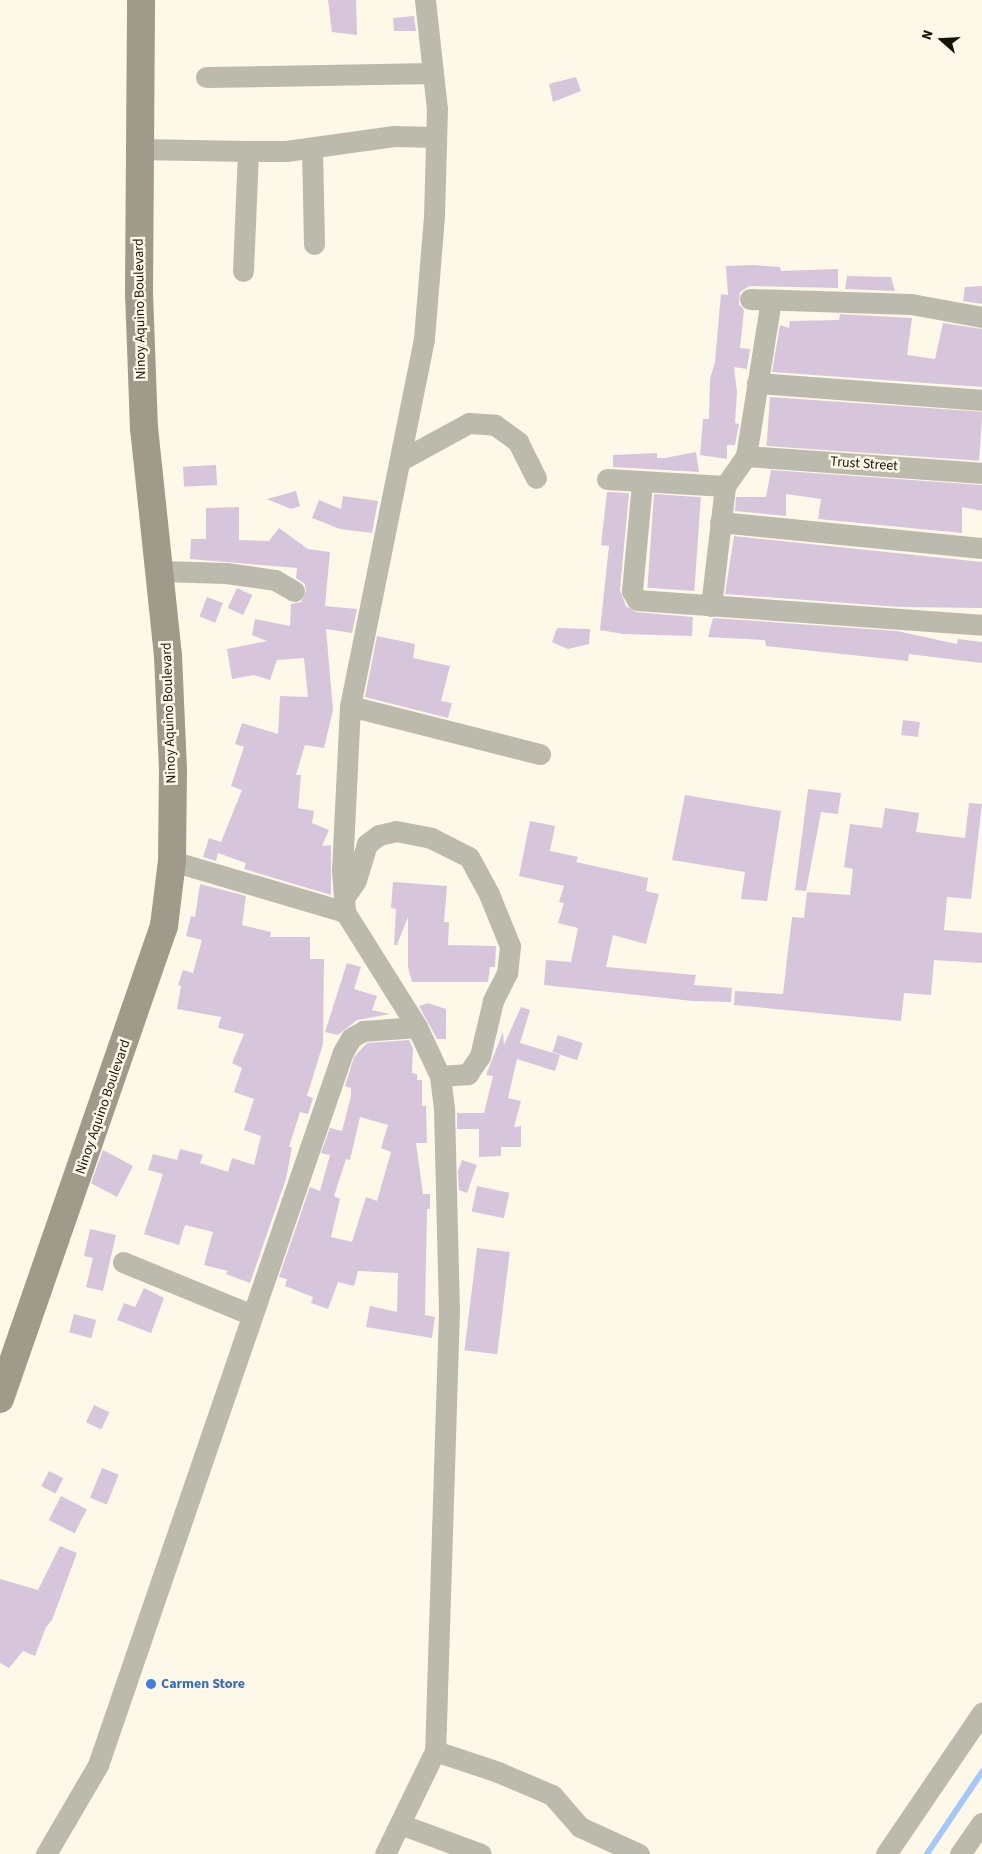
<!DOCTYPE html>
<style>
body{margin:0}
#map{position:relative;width:982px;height:1854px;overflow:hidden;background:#fef8e8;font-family:"Source Sans 3",sans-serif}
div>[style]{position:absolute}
.stream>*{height:5.5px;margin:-2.75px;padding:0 2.75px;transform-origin:2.75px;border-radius:2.75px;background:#a4c8f9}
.building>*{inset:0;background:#d7c5dc;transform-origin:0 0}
.street>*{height:21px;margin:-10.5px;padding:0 10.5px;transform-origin:10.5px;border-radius:10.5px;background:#bcb9ad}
.secondary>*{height:28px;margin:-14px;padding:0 14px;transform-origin:14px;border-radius:14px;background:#9f9a89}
.dots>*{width:14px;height:14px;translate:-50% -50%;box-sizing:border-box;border:2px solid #fef8e8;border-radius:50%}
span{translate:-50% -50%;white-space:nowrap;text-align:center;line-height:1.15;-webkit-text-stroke:5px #fef8e8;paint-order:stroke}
.street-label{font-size:14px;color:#151208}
.shop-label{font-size:14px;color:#366cbe;font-weight:700}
.left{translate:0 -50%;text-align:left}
.north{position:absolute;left:917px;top:15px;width:50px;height:50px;-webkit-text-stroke:4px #fef8e8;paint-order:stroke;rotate:289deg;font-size:14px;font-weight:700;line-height:20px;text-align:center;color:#151208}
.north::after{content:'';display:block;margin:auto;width:18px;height:22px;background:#151208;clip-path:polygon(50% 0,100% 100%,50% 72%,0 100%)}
</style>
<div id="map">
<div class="stream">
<div style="left:927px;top:1854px;width:99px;rotate:-56.1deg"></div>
</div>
<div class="building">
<div style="clip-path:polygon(328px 0,356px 0,357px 35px,332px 32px)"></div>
<div style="clip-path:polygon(414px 16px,416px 31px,394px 31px,393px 18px)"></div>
<div style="clip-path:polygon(576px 77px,581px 91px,553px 102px,549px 84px)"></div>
<div style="clip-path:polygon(753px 265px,780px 267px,781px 271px,838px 269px,838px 288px,750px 286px,740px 292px,739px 304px,744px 310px,740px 348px,750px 349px,747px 369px,734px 367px,737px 392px,735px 423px,739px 424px,735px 445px,727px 445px,727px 459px,700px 455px,703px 419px,709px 419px,710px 379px,715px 362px,721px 294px,728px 295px,726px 266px)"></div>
<div style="clip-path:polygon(847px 276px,891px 277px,895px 291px,845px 289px)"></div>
<div style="clip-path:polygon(982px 286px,982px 304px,963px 301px,965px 287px)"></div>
<div style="clip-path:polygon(840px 314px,912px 318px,907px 355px,935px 359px,943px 323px,982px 329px,982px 387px,772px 372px,780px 325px,789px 328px,790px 321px,839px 320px)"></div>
<div style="left:770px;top:397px;width:213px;height:49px;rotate:4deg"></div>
<div style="clip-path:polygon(696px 452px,699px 472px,613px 467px,613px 455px,657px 453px,657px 458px,665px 458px)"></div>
<div style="left:216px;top:465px;width:20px;height:33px;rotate:87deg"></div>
<div style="clip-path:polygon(771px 470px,982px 485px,982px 511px,962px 507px,962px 533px,818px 519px,821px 499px,786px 494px,786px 516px,735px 511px,736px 497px,766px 497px)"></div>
<div style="clip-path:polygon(296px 491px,300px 506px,291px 509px,267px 499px)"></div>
<div style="clip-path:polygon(607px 492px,629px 493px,620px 590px,626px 606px,636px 612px,693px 617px,692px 636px,623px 634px,600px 630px,609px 546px,601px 545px)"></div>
<div style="left:654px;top:494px;width:47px;height:94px;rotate:4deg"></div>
<div style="clip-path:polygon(343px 496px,378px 501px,372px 533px,340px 529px,312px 518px,319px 500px,341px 509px)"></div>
<div style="clip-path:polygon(239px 507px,239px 540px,269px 541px,279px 528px,308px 549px,330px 552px,325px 606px,357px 609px,352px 633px,326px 629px,333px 710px,324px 748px,305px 745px,296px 775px,301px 775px,298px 808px,314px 811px,312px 823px,329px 830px,322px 846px,331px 845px,331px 895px,244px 869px,246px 863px,218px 853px,216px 861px,203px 857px,209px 838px,221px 842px,242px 790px,231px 786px,244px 747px,235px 744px,242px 723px,278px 734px,280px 696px,308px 697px,304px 658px,277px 660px,270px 680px,254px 675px,232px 679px,227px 649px,267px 641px,252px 635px,255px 619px,290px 626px,291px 604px,301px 602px,306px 592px,305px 584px,296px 578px,297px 568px,190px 559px,191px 539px,206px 539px,206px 508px)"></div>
<div style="clip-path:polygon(734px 536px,982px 562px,982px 608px,900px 607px,725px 594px)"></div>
<div style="left:237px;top:588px;width:17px;height:22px;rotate:25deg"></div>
<div style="left:207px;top:597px;width:17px;height:21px;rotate:21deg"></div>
<div style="clip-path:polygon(713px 618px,897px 631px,957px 644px,958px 639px,982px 642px,982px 663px,909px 654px,908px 661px,766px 646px,765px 640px,708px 637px)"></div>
<div style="clip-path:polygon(557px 628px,590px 629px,589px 644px,568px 649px,552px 642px)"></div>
<div style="clip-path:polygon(377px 636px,415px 644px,413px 658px,450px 666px,441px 701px,452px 703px,448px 718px,365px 697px)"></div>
<div style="left:903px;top:720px;width:17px;height:15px;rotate:7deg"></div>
<div style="clip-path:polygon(808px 789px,841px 793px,838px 814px,821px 812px,806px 891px,795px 890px)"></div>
<div style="clip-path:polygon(685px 795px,781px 811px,767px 901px,741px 899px,745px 872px,672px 860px)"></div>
<div style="clip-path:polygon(969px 803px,982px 804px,971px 899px,947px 897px,944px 930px,982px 933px,982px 963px,934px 960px,931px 995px,904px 993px,901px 1021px,734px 1005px,735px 991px,783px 994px,792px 917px,804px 918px,807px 892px,850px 895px,853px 869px,844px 867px,850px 824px,882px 828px,885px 808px,919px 813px,916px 832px,965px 838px)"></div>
<div style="clip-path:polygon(530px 821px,555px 826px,550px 851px,578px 857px,576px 862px,648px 878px,646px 891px,659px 894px,646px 944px,613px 935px,606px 967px,696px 975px,694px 985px,732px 988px,731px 1002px,693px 1001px,544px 985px,546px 960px,571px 962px,578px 928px,558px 923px,564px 903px,559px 902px,564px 886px,519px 876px)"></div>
<div style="clip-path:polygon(393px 882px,447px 886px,444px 922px,449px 922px,448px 945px,496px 946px,495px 967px,490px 967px,488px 982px,412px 982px,408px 967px,408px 917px,397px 945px,394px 945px,396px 909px,391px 908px)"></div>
<div style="clip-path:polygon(200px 884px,246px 896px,242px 925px,271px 932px,270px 937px,310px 937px,310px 959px,324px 959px,323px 1044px,307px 1096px,313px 1098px,308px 1114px,300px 1112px,289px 1147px,292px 1147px,286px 1179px,250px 1283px,226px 1274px,228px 1271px,204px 1265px,213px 1232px,185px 1225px,179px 1245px,144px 1234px,163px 1174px,148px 1170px,153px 1154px,177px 1160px,180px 1149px,203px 1155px,200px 1163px,228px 1172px,232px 1158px,254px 1165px,261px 1136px,244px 1130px,254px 1099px,234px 1092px,242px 1068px,232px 1063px,244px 1034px,218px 1028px,221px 1017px,177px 1009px,181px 986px,178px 985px,183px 970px,193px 973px,202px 940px,186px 936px,191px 916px,195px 917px)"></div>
<div style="clip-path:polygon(347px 963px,361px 967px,354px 989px,377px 996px,372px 1010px,390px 1014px,357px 1020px,338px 1035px,325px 1032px)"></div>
<div style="clip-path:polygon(428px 1003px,446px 1009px,446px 1039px,437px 1039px,419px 1006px)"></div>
<div style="clip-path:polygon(521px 1007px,530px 1010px,520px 1043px,560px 1055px,555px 1071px,517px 1059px,508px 1098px,521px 1101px,514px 1127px,521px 1126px,521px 1147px,501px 1147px,501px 1156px,479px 1157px,479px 1129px,457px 1129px,457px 1113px,484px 1113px,493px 1076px,486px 1075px,503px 1032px,504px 1045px)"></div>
<div style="left:558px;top:1035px;width:26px;height:18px;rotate:18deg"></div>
<div style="clip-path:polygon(evenodd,409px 1040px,413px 1048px,412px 1073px,417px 1074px,417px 1080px,422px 1080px,422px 1106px,426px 1106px,427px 1143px,416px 1143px,423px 1194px,430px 1194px,430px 1209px,427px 1209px,425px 1315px,435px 1317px,432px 1338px,366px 1327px,370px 1306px,397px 1312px,398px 1273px,358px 1271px,354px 1286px,338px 1282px,328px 1309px,311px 1303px,313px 1297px,285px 1286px,287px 1279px,279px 1277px,310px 1187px,320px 1191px,330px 1155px,321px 1153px,330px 1128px,342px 1131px,351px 1096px,351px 1088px,345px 1086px,354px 1057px,367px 1043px,409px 1040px,360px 1117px,388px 1125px,381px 1148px,391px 1152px,377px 1201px,366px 1197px,352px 1242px,331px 1237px,340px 1199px,334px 1196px,346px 1159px,350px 1160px,360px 1117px)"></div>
<div style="clip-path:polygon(103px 1150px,133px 1166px,117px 1197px,91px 1183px)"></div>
<div style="clip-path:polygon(462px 1160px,477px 1165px,467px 1193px,459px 1190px,458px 1171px)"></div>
<div style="left:477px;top:1186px;width:33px;height:26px;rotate:12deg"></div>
<div style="clip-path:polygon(90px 1229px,116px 1235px,103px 1291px,86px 1287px,93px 1258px,84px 1256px)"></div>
<div style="left:477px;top:1248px;width:33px;height:103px;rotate:7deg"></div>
<div style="clip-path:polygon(144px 1288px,164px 1298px,151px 1333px,117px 1320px,124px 1303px,135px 1307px)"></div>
<div style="left:74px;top:1314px;width:23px;height:19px;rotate:15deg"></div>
<div style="left:94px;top:1405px;width:17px;height:19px;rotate:25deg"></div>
<div style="left:102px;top:1468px;width:18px;height:32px;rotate:22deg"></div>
<div style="left:49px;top:1471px;width:16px;height:17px;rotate:27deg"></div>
<div style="left:61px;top:1496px;width:29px;height:27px;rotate:27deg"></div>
<div style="clip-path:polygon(60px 1546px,77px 1553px,52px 1620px,46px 1627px,35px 1656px,23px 1651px,9px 1668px,0 1663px,0 1579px,38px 1590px)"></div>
</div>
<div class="street">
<div style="left:206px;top:77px;width:227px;rotate:-1deg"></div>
<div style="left:312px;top:148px;width:96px;rotate:88.8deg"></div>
<div style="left:138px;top:149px;width:110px;rotate:1deg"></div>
<div style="left:243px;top:271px;width:120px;rotate:-87.6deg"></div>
<div style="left:248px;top:151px;width:38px"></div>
<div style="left:286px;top:151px;width:109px;rotate:-7.9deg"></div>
<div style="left:394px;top:136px;width:42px;rotate:1.4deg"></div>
<div style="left:750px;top:299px;width:161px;rotate:1.8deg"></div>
<div style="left:911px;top:304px;width:72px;rotate:10.4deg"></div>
<div style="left:757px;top:383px;width:226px;rotate:4.3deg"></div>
<div style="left:746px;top:456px;width:237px;rotate:4.1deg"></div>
<div style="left:401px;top:460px;width:77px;rotate:-28.6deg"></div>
<div style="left:469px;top:423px;width:26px;rotate:4deg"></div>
<div style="left:495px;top:425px;width:29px;rotate:36deg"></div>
<div style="left:518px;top:442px;width:40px;rotate:63.4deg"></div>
<div style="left:607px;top:479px;width:118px;rotate:3.4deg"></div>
<div style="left:642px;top:483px;width:108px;rotate:95.3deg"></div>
<div style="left:632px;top:591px;width:10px;rotate:61deg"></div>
<div style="left:637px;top:600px;width:346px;rotate:4.1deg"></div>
<div style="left:720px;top:522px;width:263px;rotate:5.7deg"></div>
<div style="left:161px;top:571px;width:65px;rotate:1.8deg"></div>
<div style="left:226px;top:573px;width:49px;rotate:8.1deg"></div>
<div style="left:275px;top:580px;width:22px;rotate:30deg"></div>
<div style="left:711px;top:606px;width:121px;rotate:-83.3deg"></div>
<div style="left:725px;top:486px;width:37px;rotate:-55deg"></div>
<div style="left:746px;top:456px;width:158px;rotate:-80.9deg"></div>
<div style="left:350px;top:706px;width:196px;rotate:14.2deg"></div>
<div style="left:172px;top:861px;width:180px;rotate:16.4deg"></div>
<div style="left:345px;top:912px;width:136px;rotate:57.9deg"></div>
<div style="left:417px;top:1027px;width:54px;rotate:64.9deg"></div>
<div style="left:440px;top:1076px;width:32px;rotate:83deg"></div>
<div style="left:444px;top:1108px;width:202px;rotate:88.6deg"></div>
<div style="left:449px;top:1310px;width:441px;rotate:91.8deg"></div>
<div style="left:435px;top:1751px;width:114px;rotate:115.9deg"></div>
<div style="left:344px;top:898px;width:22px;rotate:-56deg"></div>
<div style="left:356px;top:880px;width:38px;rotate:-73deg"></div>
<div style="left:367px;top:844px;width:15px;rotate:-37deg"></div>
<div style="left:379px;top:835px;width:17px;rotate:-13deg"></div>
<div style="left:396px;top:831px;width:36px;rotate:11deg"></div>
<div style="left:431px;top:838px;width:42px;rotate:26.6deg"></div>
<div style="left:469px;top:857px;width:42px;rotate:61.6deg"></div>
<div style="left:489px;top:894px;width:56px;rotate:68deg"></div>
<div style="left:510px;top:946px;width:27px;rotate:96deg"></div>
<div style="left:507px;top:973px;width:31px;rotate:117deg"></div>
<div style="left:493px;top:1001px;width:57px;rotate:103.3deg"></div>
<div style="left:480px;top:1056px;width:22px;rotate:124deg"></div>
<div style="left:468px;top:1074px;width:28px;rotate:176deg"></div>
<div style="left:345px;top:912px;width:42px;rotate:-94.1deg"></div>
<div style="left:342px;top:870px;width:164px;rotate:-87.2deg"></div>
<div style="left:350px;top:706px;width:375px;rotate:-78.6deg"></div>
<div style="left:424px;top:338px;width:122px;rotate:-85.3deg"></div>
<div style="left:434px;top:216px;width:107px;rotate:-88.4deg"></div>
<div style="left:437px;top:109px;width:110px;rotate:-96.3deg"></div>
<div style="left:123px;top:1262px;width:139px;rotate:22.3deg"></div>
<div style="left:435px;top:1751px;width:66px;rotate:18.4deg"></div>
<div style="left:498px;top:1772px;width:59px;rotate:23.1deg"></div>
<div style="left:552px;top:1795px;width:43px;rotate:48.8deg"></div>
<div style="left:580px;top:1827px;width:65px;rotate:24.6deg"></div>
<div style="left:400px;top:1824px;width:86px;rotate:20.3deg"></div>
<div style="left:46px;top:1854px;width:103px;rotate:-59.7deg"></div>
<div style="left:98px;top:1765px;width:754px;rotate:-71.04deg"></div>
<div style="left:343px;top:1052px;width:16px;rotate:-60deg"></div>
<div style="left:351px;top:1038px;width:14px;rotate:-30deg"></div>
<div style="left:363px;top:1031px;width:54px;rotate:-4.2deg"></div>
<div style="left:886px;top:1854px;width:171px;rotate:-55.8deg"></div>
<div style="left:960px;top:1854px;width:38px;rotate:-55deg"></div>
</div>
<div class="secondary">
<div style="left:0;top:1399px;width:501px;rotate:-70.88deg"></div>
<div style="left:164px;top:926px;width:65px;rotate:-83deg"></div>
<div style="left:172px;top:861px;width:91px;rotate:-89.4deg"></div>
<div style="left:173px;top:770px;width:114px;rotate:-92.5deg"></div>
<div style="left:168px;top:656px;width:228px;rotate:-96deg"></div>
<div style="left:144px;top:429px;width:134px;rotate:-92.1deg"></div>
<div style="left:139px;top:295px;width:295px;rotate:-89.6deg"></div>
</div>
<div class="dots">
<div style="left:151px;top:1684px;background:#3f7fe0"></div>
</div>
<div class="street-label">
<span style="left:140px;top:309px;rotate:-91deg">Ninoy Aquino Boulevard</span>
<span style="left:864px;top:464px;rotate:4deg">Trust Street</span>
<span style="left:169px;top:713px;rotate:-92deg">Ninoy Aquino Boulevard</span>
<span style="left:103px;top:1107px;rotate:-71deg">Ninoy Aquino Boulevard</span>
</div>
<div class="shop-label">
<span class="left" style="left:161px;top:1684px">Carmen Store</span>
</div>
<div class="north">N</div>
</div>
